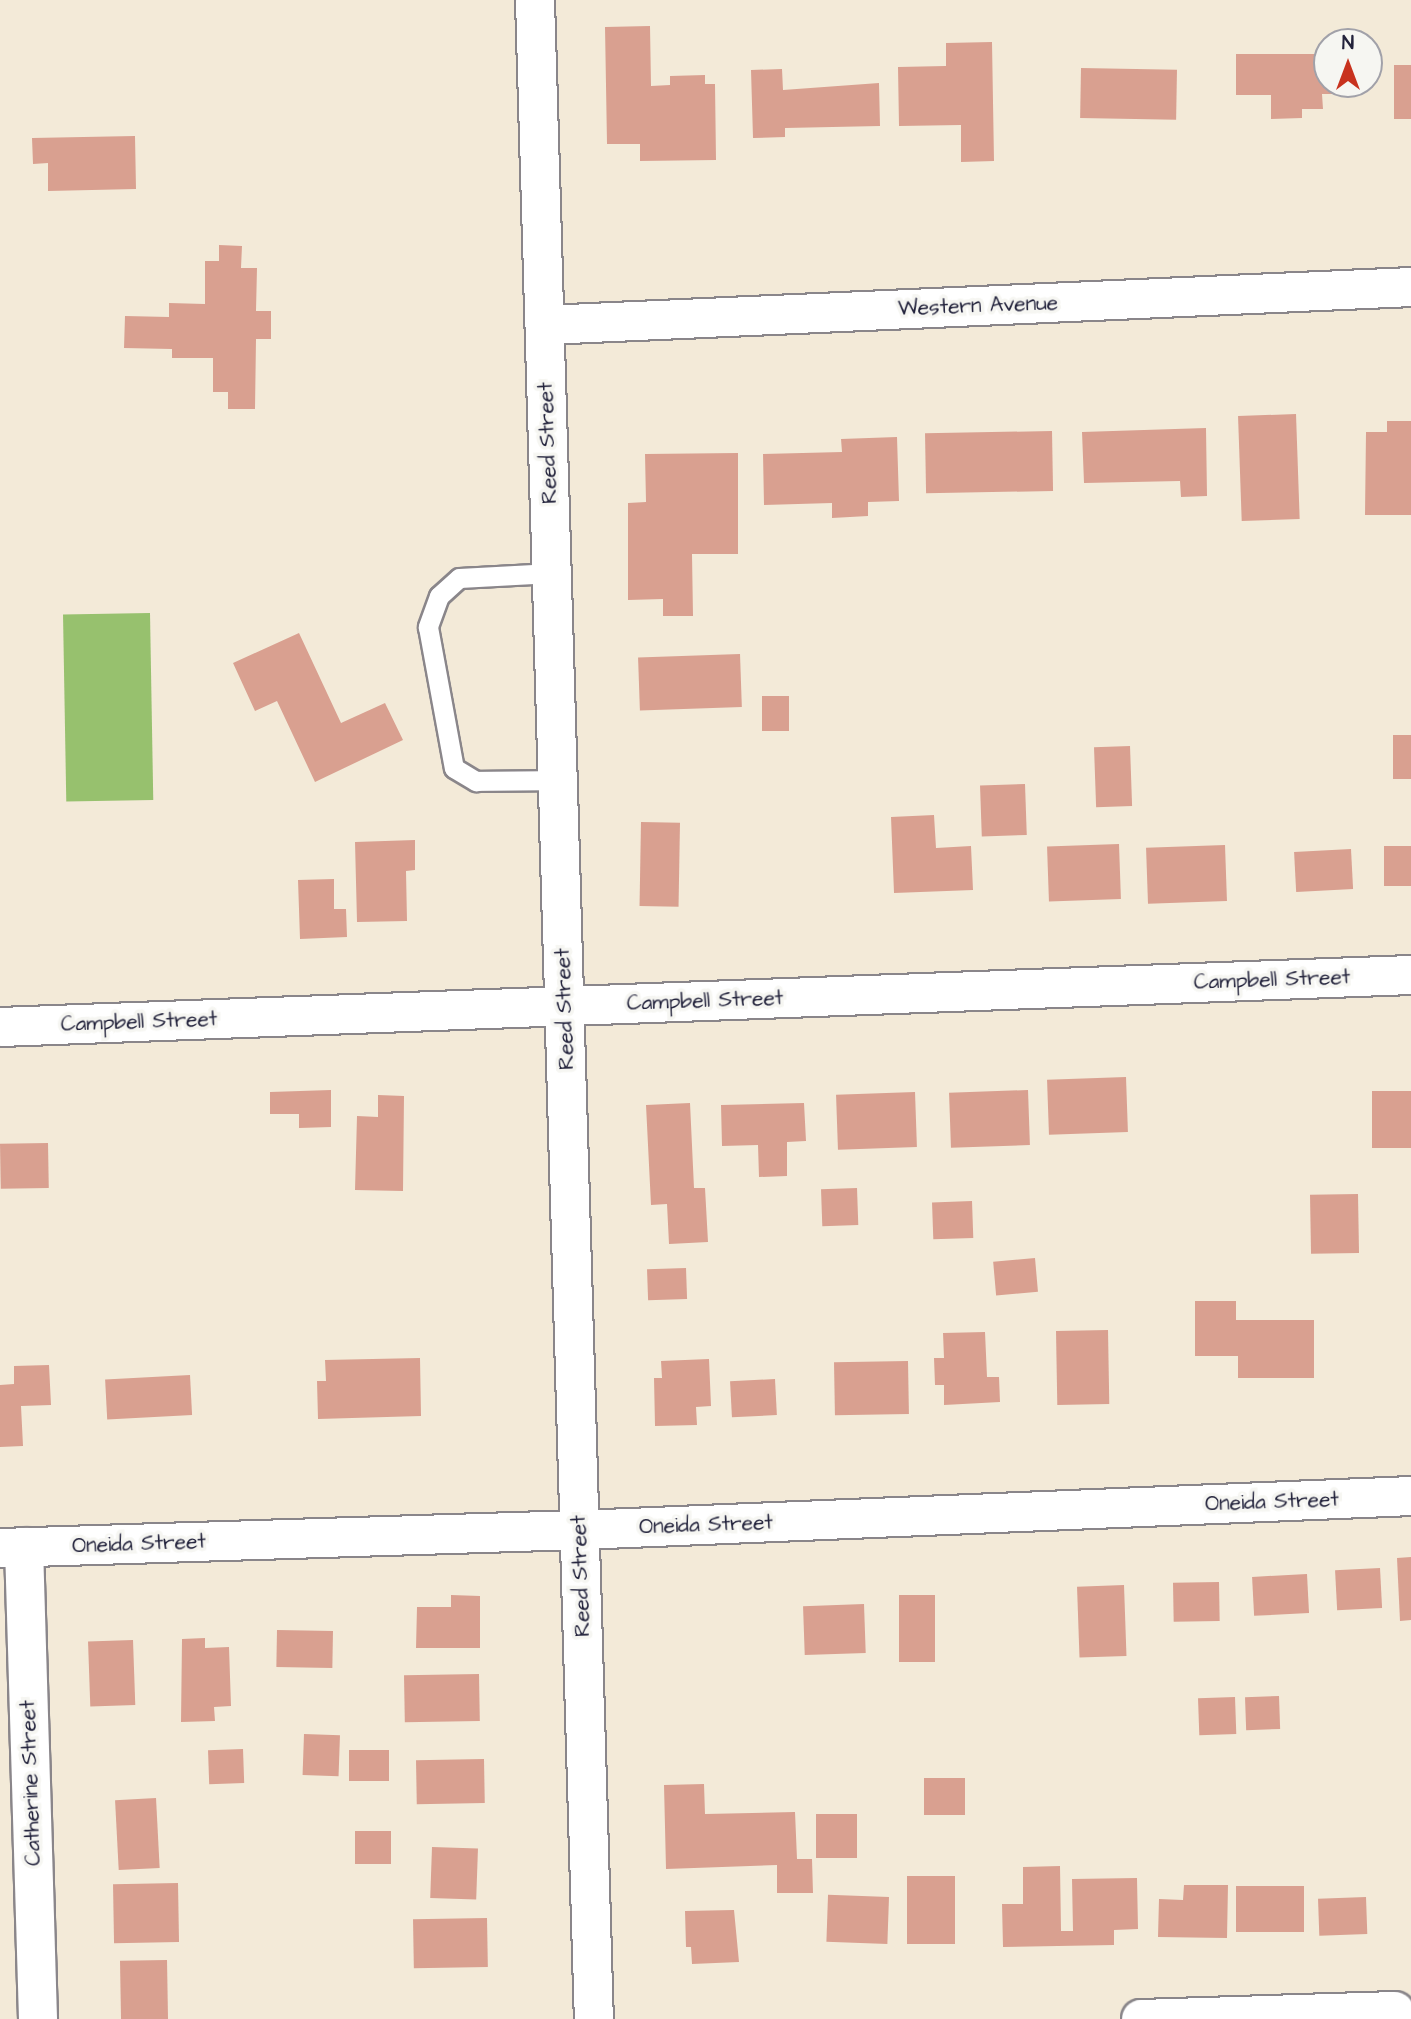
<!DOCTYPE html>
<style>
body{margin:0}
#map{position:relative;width:1411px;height:2019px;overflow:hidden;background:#f3ead8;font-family:"Architects Daughter",sans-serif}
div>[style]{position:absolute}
.green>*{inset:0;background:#97c16e;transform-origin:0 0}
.building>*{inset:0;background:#d9a090;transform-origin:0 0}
.roads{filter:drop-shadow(2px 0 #8a868a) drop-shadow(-2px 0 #8a868a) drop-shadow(0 2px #8a868a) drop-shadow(0 -2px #8a868a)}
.lane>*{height:19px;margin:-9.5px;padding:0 9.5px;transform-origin:9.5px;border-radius:9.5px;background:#fff}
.street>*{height:38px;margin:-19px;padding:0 19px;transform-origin:19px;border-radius:19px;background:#fff}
.secondary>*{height:38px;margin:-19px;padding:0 19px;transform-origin:19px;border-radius:19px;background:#fff}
span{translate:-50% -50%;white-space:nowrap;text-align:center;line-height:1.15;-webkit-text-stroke:7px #f6f6f2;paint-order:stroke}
.street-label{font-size:21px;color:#22223b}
.north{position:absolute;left:1313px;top:28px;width:70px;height:70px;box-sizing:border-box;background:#f6f6f2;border:2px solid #a1a1a9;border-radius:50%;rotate:0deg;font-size:19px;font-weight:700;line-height:28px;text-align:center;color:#22223b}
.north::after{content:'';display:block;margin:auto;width:24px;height:32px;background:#c8321e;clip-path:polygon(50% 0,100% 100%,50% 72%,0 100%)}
</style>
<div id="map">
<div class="green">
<div style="left:150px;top:613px;width:187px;height:87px;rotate:89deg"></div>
</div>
<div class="building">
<div style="clip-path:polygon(650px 26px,651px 86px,670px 85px,670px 76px,705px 75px,705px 84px,715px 84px,716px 160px,640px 161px,640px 144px,607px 144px,605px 27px)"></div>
<div style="clip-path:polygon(992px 42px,994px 161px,961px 162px,961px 125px,899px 126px,898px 67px,946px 66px,946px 43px)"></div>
<div style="clip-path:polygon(1236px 54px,1320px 54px,1320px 63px,1327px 63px,1327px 84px,1336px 84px,1336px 94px,1322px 94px,1323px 109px,1302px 109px,1302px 118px,1271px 119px,1271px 95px,1236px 95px)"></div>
<div style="left:1394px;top:65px;width:17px;height:54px"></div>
<div style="left:1081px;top:68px;width:96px;height:50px;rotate:1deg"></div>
<div style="clip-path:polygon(782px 69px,783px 90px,879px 83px,880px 126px,785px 128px,785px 137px,753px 138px,751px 70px)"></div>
<div style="clip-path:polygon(135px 136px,136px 189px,48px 191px,48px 163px,33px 164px,32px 138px)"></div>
<div style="clip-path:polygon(219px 245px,242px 246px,241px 268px,257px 268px,256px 311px,271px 311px,271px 339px,256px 339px,255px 409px,228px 409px,228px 392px,213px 392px,213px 358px,172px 358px,172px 349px,124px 348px,125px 316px,169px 317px,169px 303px,205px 304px,205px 261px,219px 261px)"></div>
<div style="left:1296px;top:414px;width:105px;height:58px;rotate:88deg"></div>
<div style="clip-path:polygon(1387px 421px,1411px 421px,1411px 515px,1365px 515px,1366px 432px,1387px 432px)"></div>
<div style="clip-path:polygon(1206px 428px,1207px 496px,1181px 497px,1180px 481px,1084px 483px,1082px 432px)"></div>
<div style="left:1052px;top:431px;width:60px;height:127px;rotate:89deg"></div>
<div style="clip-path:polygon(897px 437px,899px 501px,868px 502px,868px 516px,832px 518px,832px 503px,764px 505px,763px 454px,842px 452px,841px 439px)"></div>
<div style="clip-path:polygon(738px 453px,738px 554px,692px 554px,693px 616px,663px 616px,663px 599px,628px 600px,628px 503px,646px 502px,645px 454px)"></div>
<div style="clip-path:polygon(299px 633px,341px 723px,385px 703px,403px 740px,315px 782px,277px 701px,255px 711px,233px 663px)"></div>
<div style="left:740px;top:654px;width:53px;height:102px;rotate:88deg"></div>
<div style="left:762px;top:696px;width:27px;height:35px"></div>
<div style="left:1393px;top:735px;width:18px;height:44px"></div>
<div style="left:1130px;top:746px;width:60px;height:36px;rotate:88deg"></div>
<div style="left:1025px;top:784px;width:51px;height:45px;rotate:88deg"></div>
<div style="clip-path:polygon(934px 815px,936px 848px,971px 846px,973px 890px,894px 893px,891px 817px)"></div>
<div style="left:641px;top:822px;width:39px;height:84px;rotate:1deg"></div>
<div style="clip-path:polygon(415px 840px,415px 870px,406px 871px,407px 921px,357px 922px,355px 842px)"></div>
<div style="left:1119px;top:844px;width:55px;height:72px;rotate:88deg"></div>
<div style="left:1225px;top:845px;width:56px;height:79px;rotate:88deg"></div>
<div style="left:1411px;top:846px;width:40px;height:27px;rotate:90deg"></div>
<div style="left:1351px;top:849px;width:40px;height:57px;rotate:87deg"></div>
<div style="clip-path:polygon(334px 879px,334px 909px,346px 909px,347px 937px,300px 939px,298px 880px)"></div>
<div style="left:1126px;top:1077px;width:55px;height:79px;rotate:88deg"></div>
<div style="clip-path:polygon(331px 1090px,331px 1127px,299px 1128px,299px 1114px,270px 1114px,270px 1092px)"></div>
<div style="left:1028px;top:1090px;width:55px;height:79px;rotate:88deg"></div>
<div style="left:1372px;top:1091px;width:39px;height:57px"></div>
<div style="left:915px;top:1092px;width:55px;height:79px;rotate:88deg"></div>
<div style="clip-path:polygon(378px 1095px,404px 1096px,403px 1191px,355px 1190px,357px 1116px,378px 1117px)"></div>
<div style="clip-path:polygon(690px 1103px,694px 1188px,705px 1188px,708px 1242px,669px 1244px,667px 1204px,651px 1205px,646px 1105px)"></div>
<div style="clip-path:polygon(804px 1103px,806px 1141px,787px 1142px,787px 1176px,759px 1177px,758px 1145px,722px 1146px,721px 1105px)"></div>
<div style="left:48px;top:1143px;width:45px;height:48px;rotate:89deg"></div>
<div style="left:857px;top:1188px;width:37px;height:36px;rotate:88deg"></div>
<div style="left:1358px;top:1194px;width:59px;height:48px;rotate:89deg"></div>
<div style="left:972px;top:1201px;width:37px;height:40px;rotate:88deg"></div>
<div style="left:1035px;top:1258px;width:34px;height:42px;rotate:85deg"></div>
<div style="left:686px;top:1268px;width:31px;height:39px;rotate:88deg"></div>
<div style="clip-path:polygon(1195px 1301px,1236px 1301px,1236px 1320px,1314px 1320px,1314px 1378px,1238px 1378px,1238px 1356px,1195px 1356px)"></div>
<div style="left:1108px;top:1330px;width:74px;height:52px;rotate:89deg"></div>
<div style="clip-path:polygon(985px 1332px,987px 1377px,999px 1377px,1000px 1402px,944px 1405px,944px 1385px,935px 1385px,934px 1358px,944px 1358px,943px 1333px)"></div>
<div style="clip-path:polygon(420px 1358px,421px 1416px,318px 1419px,317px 1381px,326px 1381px,325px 1360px)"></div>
<div style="clip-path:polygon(709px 1359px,711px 1406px,696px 1407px,697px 1425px,655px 1426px,654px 1378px,662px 1378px,661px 1361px)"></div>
<div style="left:908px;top:1361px;width:53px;height:74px;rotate:89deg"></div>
<div style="clip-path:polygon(49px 1365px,51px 1405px,21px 1406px,23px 1446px,0 1447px,0 1385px,14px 1384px,14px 1366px)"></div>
<div style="left:190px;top:1375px;width:40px;height:85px;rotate:87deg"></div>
<div style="left:775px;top:1379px;width:36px;height:45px;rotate:87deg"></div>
<div style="clip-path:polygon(1411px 1557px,1411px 1620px,1400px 1621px,1397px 1558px)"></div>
<div style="left:1380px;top:1568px;width:40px;height:45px;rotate:87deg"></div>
<div style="left:1307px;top:1574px;width:39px;height:55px;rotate:87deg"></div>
<div style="left:1219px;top:1582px;width:39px;height:46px;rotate:89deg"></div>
<div style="left:1124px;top:1585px;width:71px;height:47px;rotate:88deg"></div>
<div style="clip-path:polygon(451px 1595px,480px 1596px,480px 1648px,416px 1648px,417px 1607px,451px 1607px)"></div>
<div style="left:899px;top:1595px;width:36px;height:67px"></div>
<div style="left:864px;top:1604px;width:49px;height:61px;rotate:88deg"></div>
<div style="left:277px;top:1630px;width:56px;height:37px;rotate:1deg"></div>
<div style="clip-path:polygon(205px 1638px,205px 1648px,229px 1647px,231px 1706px,214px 1707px,215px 1721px,181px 1722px,182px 1639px)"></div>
<div style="left:133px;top:1640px;width:65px;height:45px;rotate:88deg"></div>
<div style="left:479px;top:1674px;width:47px;height:75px;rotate:89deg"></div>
<div style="left:1279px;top:1696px;width:33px;height:34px;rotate:88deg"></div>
<div style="left:1235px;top:1697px;width:37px;height:37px;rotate:88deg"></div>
<div style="left:304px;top:1734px;width:36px;height:41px;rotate:2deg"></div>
<div style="left:243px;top:1749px;width:34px;height:35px;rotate:88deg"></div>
<div style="left:349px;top:1750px;width:40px;height:31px"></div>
<div style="left:484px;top:1759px;width:44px;height:68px;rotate:89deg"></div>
<div style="left:965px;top:1778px;width:37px;height:41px;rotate:90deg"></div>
<div style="clip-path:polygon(704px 1784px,705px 1814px,795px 1812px,797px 1859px,812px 1859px,813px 1893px,777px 1893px,777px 1865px,666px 1869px,664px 1785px)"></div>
<div style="left:156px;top:1798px;width:70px;height:41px;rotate:87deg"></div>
<div style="left:816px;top:1814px;width:41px;height:44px"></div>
<div style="left:355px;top:1831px;width:36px;height:33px"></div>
<div style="left:432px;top:1847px;width:46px;height:51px;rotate:2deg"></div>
<div style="clip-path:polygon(1060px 1866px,1061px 1931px,1073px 1931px,1072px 1879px,1137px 1878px,1138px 1929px,1114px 1930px,1114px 1945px,1003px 1947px,1002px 1904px,1023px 1904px,1023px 1867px)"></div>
<div style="left:907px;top:1876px;width:48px;height:68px"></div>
<div style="left:178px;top:1883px;width:59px;height:65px;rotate:89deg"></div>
<div style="clip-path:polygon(1184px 1885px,1228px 1885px,1227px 1938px,1158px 1937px,1159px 1899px,1183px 1900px)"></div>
<div style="left:1304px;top:1886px;width:46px;height:68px;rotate:90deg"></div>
<div style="left:889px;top:1897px;width:47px;height:61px;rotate:92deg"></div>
<div style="left:1366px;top:1897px;width:37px;height:48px;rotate:88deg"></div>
<div style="clip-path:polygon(734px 1910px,739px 1962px,692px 1964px,691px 1947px,686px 1947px,685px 1911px)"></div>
<div style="left:487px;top:1918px;width:49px;height:74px;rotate:89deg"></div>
<div style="left:167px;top:1960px;width:59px;height:47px;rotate:89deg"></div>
</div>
<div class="roads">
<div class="lane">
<div style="left:552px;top:573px;width:93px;rotate:176.9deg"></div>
<div style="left:459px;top:578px;width:27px;rotate:138deg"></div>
<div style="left:439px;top:596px;width:33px;rotate:110deg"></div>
<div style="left:428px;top:627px;width:143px;rotate:79.6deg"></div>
<div style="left:454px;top:768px;width:26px;rotate:31deg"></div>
<div style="left:476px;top:781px;width:82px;rotate:-0.7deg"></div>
</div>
<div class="street">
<div style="left:0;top:1027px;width:1412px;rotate:-2.11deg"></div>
<div style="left:24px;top:1547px;width:472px;rotate:88.3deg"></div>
<div style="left:0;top:1548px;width:580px;rotate:-1.78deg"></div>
<div style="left:580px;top:1530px;width:832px;rotate:-2.34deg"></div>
<div style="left:1141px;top:2019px;width:254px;rotate:-1.8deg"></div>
</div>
<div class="secondary">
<div style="left:535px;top:0;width:2020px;rotate:88.33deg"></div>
<div style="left:545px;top:325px;width:867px;rotate:-2.51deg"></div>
</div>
</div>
<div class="street-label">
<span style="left:978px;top:306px;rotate:-2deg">Western Avenue</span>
<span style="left:548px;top:443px;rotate:-92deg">Reed Street</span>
<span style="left:1272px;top:980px;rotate:-2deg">Campbell Street</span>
<span style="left:705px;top:1001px;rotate:-2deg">Campbell Street</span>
<span style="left:565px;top:1009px;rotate:-92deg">Reed Street</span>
<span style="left:139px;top:1022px;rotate:-2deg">Campbell Street</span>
<span style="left:1272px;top:1502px;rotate:-2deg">Oneida Street</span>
<span style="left:706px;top:1525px;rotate:-2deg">Oneida Street</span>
<span style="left:139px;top:1544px;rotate:-2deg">Oneida Street</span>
<span style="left:581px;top:1576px;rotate:-92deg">Reed Street</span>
<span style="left:31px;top:1783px;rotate:-92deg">Catherine Street</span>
</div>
<div class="north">N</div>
</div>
